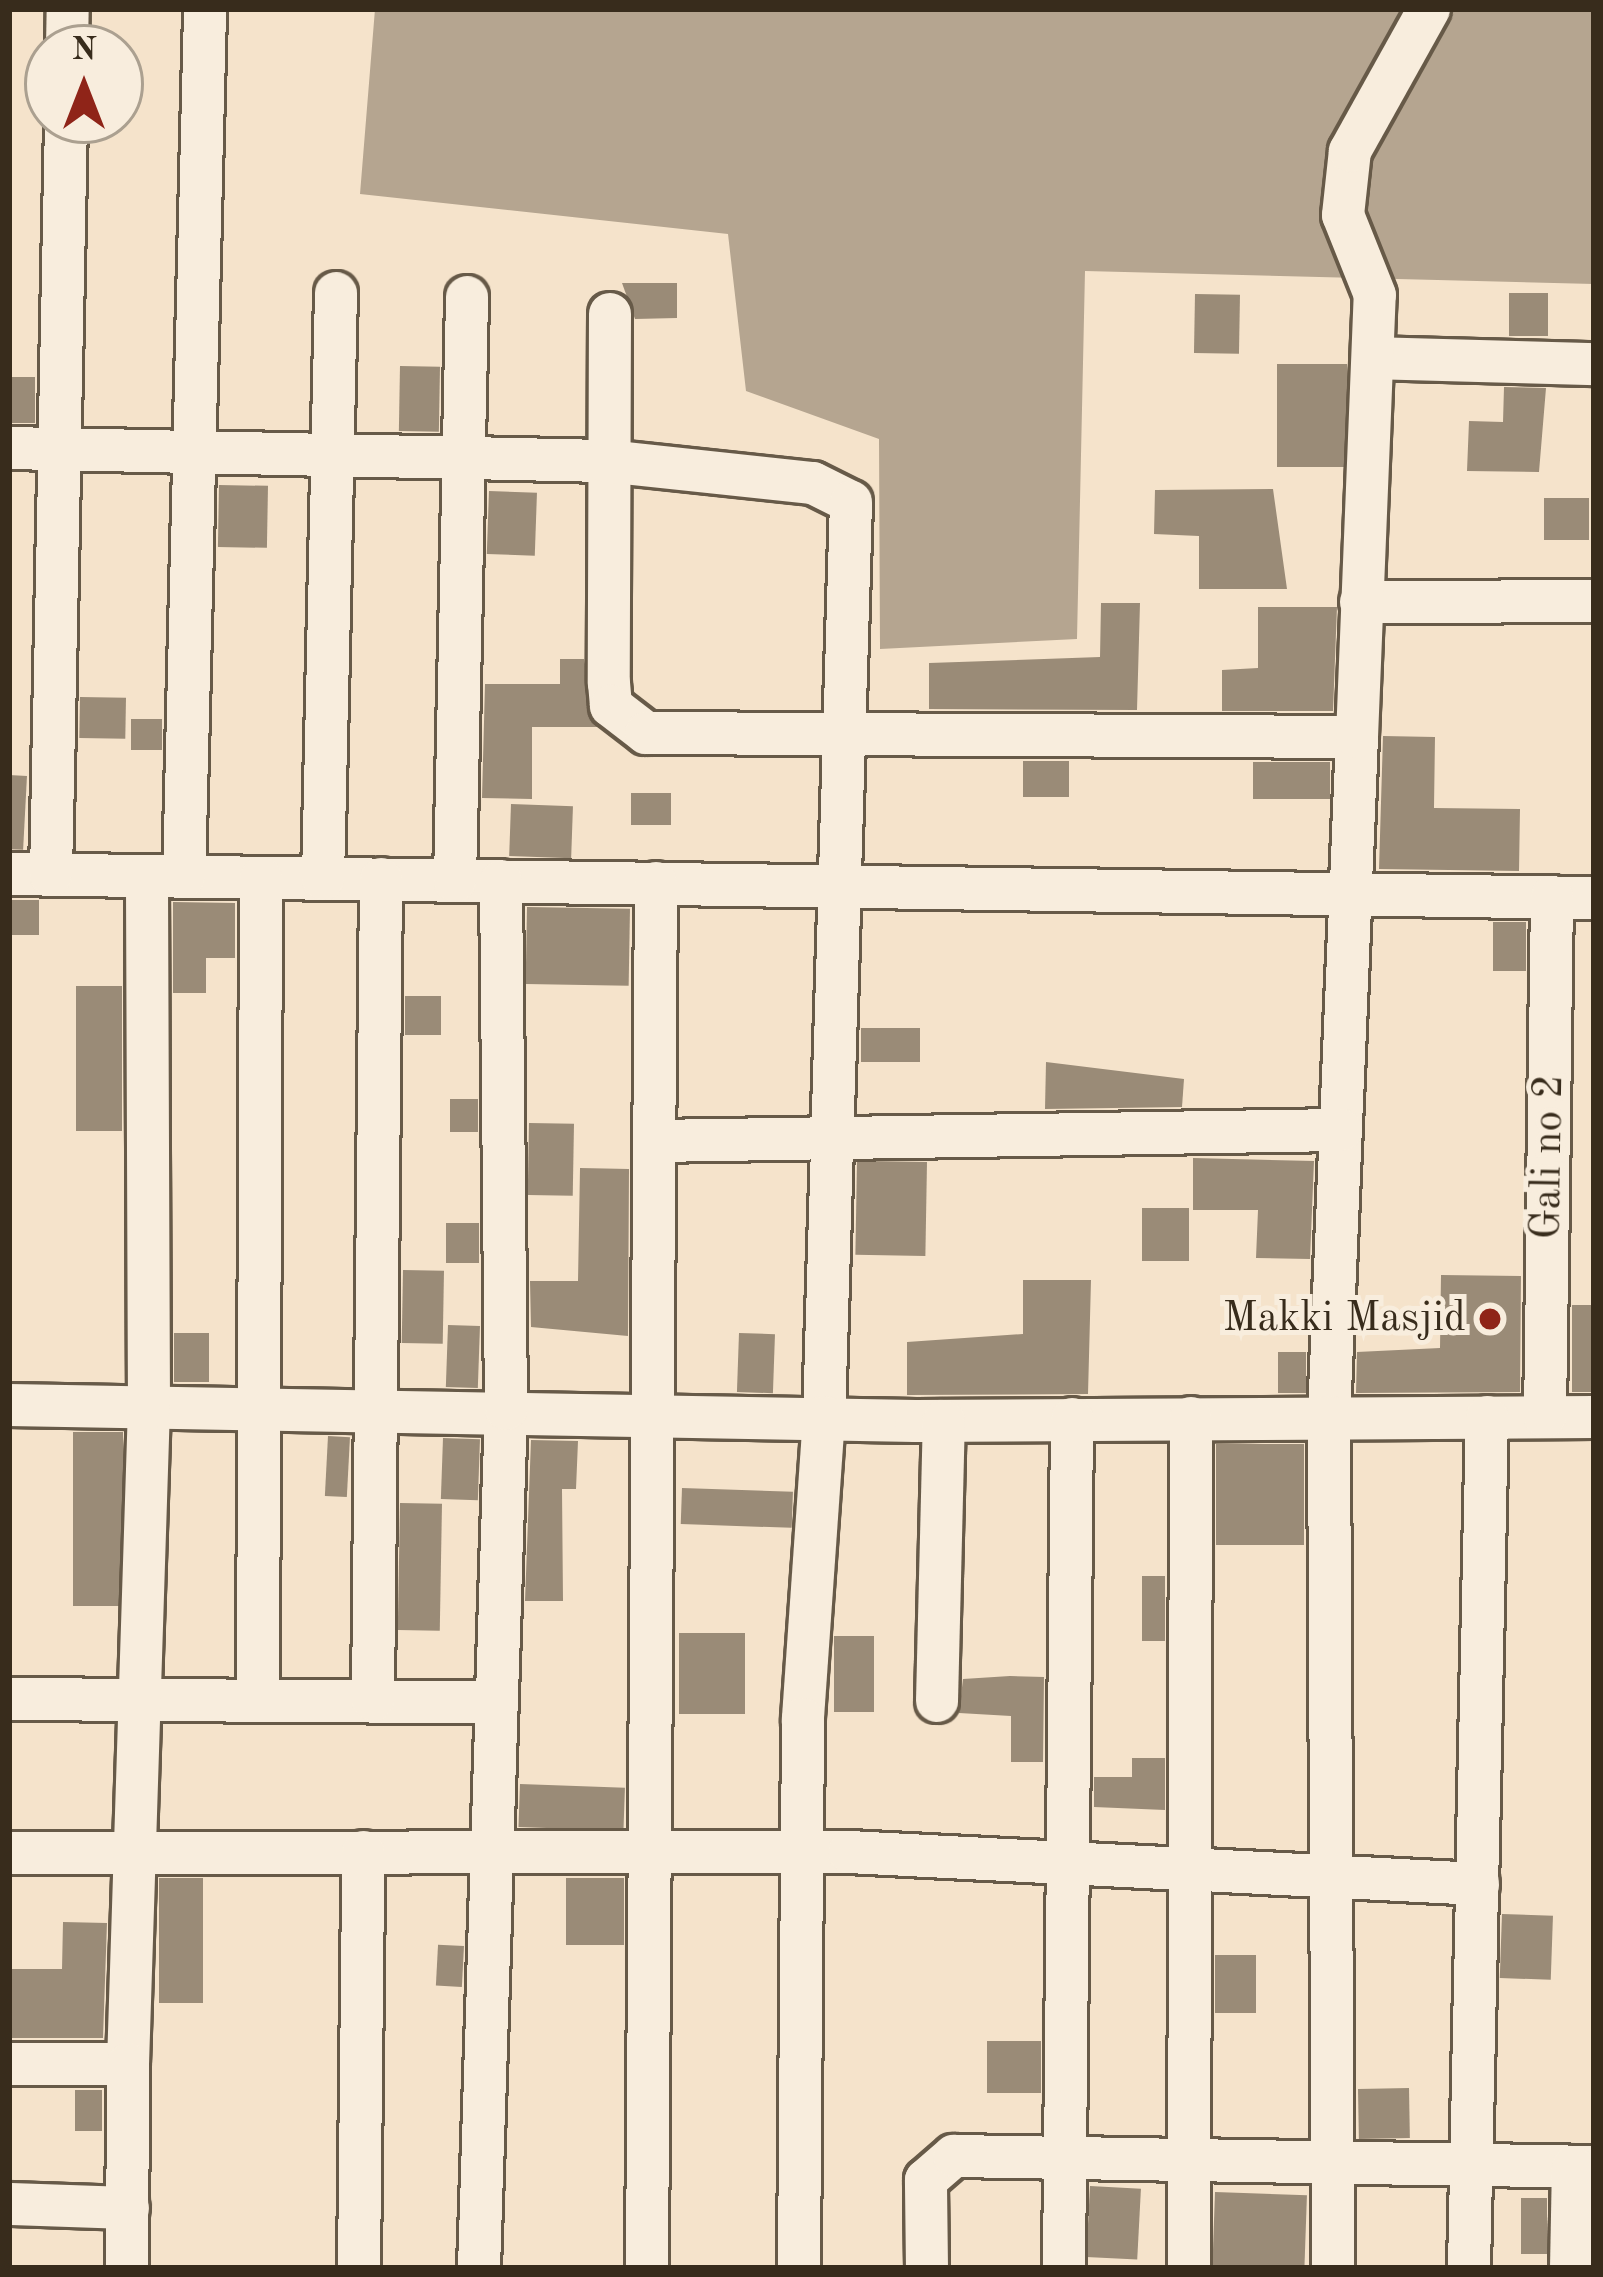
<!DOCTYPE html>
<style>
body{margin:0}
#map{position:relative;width:1603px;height:2277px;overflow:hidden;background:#f5e3cb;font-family:"Old Standard TT",serif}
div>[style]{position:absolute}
.water>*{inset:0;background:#b5a590}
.building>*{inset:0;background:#9a8b77;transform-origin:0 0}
.roads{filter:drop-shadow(3px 0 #675a48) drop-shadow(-3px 0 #675a48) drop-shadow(0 3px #675a48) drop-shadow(0 -3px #675a48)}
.minor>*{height:42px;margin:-21px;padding:0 21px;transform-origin:21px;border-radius:21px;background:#f8eddd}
.dots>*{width:33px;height:33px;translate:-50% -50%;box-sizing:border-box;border:6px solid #f8eddd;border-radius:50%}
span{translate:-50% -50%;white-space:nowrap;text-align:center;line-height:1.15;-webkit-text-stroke:10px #f8eddd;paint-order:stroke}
.street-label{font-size:42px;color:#382c1c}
.poi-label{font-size:42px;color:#382c1c}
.right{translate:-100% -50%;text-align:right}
.frame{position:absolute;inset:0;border:12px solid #382c1c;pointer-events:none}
.north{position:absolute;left:24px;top:24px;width:120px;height:120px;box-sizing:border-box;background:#f8eddd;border:3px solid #aba090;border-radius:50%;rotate:0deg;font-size:33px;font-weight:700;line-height:48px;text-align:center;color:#382c1c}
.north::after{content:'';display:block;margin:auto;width:42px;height:54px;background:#8f2418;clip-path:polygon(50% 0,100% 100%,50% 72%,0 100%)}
</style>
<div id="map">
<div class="water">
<div style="clip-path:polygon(375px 9px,1594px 9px,1594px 284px,1085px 271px,1077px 639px,880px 649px,879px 439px,746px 391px,728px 234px,360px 194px)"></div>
</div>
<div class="building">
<div style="clip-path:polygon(622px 283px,677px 283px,677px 318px,635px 319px)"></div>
<div style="left:1509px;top:293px;width:39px;height:43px"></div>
<div style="left:1195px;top:294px;width:45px;height:59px;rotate:1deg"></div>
<div style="left:1277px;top:364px;width:70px;height:103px"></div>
<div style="left:400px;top:366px;width:40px;height:65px;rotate:1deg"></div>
<div style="left:11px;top:377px;width:24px;height:46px"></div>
<div style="clip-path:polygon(1504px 387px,1546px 388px,1539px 472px,1467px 471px,1469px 421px,1503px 422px)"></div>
<div style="left:219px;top:485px;width:49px;height:62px;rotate:1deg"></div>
<div style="clip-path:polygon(1273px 489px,1287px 589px,1199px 589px,1199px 536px,1154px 534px,1155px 490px)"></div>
<div style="left:489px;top:491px;width:48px;height:63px;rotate:2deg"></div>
<div style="left:1544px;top:498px;width:45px;height:42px"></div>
<div style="clip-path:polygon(1101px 603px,1140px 603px,1137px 710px,929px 709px,929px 663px,1100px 657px)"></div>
<div style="clip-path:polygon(1258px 607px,1337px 607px,1333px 711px,1222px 711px,1222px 670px,1258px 668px)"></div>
<div style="clip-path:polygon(560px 659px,584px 659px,597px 727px,532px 727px,532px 799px,482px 798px,485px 684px,560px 684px)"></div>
<div style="left:80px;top:697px;width:46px;height:41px;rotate:1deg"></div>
<div style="left:131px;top:719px;width:31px;height:31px"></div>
<div style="clip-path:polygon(1383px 736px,1435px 737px,1434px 808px,1520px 809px,1519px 871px,1379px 869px)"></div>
<div style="left:1023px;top:761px;width:46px;height:36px"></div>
<div style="left:1253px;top:762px;width:77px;height:37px"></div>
<div style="left:9px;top:775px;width:18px;height:74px;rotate:3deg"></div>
<div style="left:631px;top:793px;width:40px;height:32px"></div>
<div style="left:511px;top:804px;width:62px;height:52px;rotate:2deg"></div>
<div style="left:10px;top:900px;width:29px;height:35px"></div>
<div style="clip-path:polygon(173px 902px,235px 903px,235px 958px,206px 958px,206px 993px,173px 993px)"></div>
<div style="left:527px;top:907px;width:103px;height:77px;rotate:1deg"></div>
<div style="left:1493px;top:922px;width:33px;height:49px"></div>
<div style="left:76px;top:986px;width:46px;height:145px"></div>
<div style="left:405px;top:996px;width:36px;height:39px"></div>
<div style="left:861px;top:1028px;width:59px;height:34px"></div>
<div style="clip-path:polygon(1046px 1062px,1184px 1079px,1182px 1107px,1045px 1109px)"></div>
<div style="left:450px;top:1099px;width:28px;height:33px"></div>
<div style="left:529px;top:1123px;width:45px;height:72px;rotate:1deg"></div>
<div style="clip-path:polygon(1193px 1158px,1314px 1161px,1310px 1259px,1256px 1258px,1258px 1210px,1193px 1210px)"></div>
<div style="left:927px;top:1162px;width:94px;height:70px;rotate:91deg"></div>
<div style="clip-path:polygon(580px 1168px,629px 1169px,628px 1336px,531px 1327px,530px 1281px,578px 1281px)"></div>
<div style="left:1142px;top:1208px;width:47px;height:53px"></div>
<div style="left:446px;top:1223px;width:33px;height:40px"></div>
<div style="left:403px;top:1270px;width:41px;height:73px;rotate:1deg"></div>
<div style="clip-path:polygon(1441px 1275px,1521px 1276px,1520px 1392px,1356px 1393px,1357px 1352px,1440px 1348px)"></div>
<div style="clip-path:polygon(1023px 1280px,1091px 1280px,1088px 1394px,907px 1395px,907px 1342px,1023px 1334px)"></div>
<div style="left:1572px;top:1305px;width:22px;height:87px"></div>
<div style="left:448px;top:1325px;width:32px;height:62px;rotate:2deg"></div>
<div style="left:174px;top:1333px;width:35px;height:49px"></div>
<div style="left:739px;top:1333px;width:36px;height:59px;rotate:2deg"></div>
<div style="left:1278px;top:1352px;width:28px;height:41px"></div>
<div style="left:73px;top:1432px;width:50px;height:174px"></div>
<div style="left:328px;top:1436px;width:22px;height:60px;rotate:3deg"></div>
<div style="left:443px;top:1438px;width:37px;height:61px;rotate:2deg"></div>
<div style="clip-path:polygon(531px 1440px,578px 1441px,576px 1489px,562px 1489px,563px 1601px,525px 1601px)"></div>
<div style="left:1304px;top:1444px;width:101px;height:88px;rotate:90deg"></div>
<div style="left:682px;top:1488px;width:111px;height:36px;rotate:2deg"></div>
<div style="left:400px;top:1503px;width:42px;height:127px;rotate:1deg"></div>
<div style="left:1142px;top:1576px;width:23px;height:65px"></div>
<div style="left:679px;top:1633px;width:66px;height:81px"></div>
<div style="left:834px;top:1636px;width:40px;height:76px"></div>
<div style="clip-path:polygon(1010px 1676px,1044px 1677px,1043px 1762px,1011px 1762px,1011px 1716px,959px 1713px,963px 1679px)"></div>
<div style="clip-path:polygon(1132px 1758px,1165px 1758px,1165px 1810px,1094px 1807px,1094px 1777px,1132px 1777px)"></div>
<div style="left:520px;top:1784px;width:105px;height:43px;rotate:2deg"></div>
<div style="left:159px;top:1878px;width:44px;height:125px"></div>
<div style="left:566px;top:1878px;width:58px;height:67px"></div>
<div style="left:1502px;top:1914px;width:51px;height:64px;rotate:2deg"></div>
<div style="clip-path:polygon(63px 1922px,107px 1923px,103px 2038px,9px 2038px,9px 1969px,62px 1969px)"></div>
<div style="left:464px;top:1946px;width:41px;height:26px;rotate:93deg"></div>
<div style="left:1215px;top:1955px;width:41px;height:58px"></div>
<div style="left:987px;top:2041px;width:54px;height:52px"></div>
<div style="left:1409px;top:2088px;width:50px;height:51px;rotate:89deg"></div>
<div style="left:75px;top:2090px;width:27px;height:41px"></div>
<div style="left:1090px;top:2186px;width:51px;height:71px;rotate:3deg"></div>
<div style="left:1215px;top:2192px;width:92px;height:76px;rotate:2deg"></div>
<div style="left:1521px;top:2198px;width:26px;height:56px"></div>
</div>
<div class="roads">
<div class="minor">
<div style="left:67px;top:48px;width:39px;rotate:-89deg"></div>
<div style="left:610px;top:314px;width:369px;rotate:90.2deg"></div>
<div style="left:609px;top:683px;width:23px;rotate:85deg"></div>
<div style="left:611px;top:706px;width:44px;rotate:37.6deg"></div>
<div style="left:646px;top:733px;width:711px;rotate:0.32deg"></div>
<div style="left:1357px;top:737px;width:681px;rotate:92.36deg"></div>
<div style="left:1329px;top:1417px;width:851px;rotate:89.73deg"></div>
<div style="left:1373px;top:358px;width:221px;rotate:1.6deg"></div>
<div style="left:9px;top:448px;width:597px;rotate:1.25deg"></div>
<div style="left:606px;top:461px;width:208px;rotate:6.1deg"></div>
<div style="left:813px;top:483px;width:42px;rotate:26.6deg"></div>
<div style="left:851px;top:502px;width:915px;rotate:91.69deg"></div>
<div style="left:824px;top:1417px;width:303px;rotate:94deg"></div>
<div style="left:803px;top:1719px;width:549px;rotate:90.42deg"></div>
<div style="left:1361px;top:602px;width:233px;rotate:-0.2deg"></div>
<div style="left:1357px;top:737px;width:442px;rotate:-87.7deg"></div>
<div style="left:1375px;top:295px;width:86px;rotate:-111.8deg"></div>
<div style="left:1343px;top:215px;width:64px;rotate:-83.8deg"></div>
<div style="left:1350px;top:151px;width:162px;rotate:-60.9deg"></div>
<div style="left:9px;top:874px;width:1585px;rotate:0.87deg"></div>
<div style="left:51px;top:875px;width:755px;rotate:-88.86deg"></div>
<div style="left:184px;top:877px;width:868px;rotate:-88.61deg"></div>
<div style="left:323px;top:879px;width:586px;rotate:-88.73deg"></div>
<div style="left:455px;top:881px;width:584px;rotate:-88.82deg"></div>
<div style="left:655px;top:1141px;width:686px;rotate:-0.92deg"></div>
<div style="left:9px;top:1405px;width:907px;rotate:1.01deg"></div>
<div style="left:916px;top:1421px;width:678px;rotate:-0.34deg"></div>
<div style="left:1545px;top:1417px;width:520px;rotate:-89.23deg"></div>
<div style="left:258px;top:1698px;width:820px;rotate:-89.79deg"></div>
<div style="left:9px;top:1699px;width:484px;rotate:0.4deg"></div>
<div style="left:373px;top:1700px;width:821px;rotate:-89.44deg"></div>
<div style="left:937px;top:1701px;width:280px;rotate:-88.6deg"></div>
<div style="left:9px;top:1853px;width:840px;rotate:-0.07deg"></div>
<div style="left:849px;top:1852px;width:630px;rotate:2.91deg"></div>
<div style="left:9px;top:2064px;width:119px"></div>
<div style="left:128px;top:2064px;width:656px;rotate:-88.17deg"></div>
<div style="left:149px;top:1408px;width:532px;rotate:-90.22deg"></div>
<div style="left:9px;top:2204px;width:119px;rotate:1.9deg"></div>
<div style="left:127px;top:2268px;width:204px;rotate:-89.7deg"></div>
<div style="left:359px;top:2268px;width:416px;rotate:-89.4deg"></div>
<div style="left:479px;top:2268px;width:859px;rotate:-88.2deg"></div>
<div style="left:506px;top:1409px;width:528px;rotate:-90.54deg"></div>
<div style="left:647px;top:2268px;width:1385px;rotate:-89.63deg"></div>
<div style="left:927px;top:2268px;width:88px;rotate:-90.7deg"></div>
<div style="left:926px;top:2180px;width:37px;rotate:-41deg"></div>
<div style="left:954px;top:2156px;width:640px;rotate:0.98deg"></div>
<div style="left:1064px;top:2268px;width:849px;rotate:-89.46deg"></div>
<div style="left:1189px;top:2268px;width:850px;rotate:-89.87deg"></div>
<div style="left:1469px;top:2268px;width:851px;rotate:-88.79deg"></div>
<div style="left:1571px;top:2268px;width:101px;rotate:-88.9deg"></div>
</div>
</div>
<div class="dots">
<div style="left:1490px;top:1319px;background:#8f2418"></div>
</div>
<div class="street-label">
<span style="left:1549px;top:1157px;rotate:-89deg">Gali no 2</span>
</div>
<div class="poi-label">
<span class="right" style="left:1466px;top:1319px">Makki Masjid</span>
</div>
<div class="frame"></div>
<div class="north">N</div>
</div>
